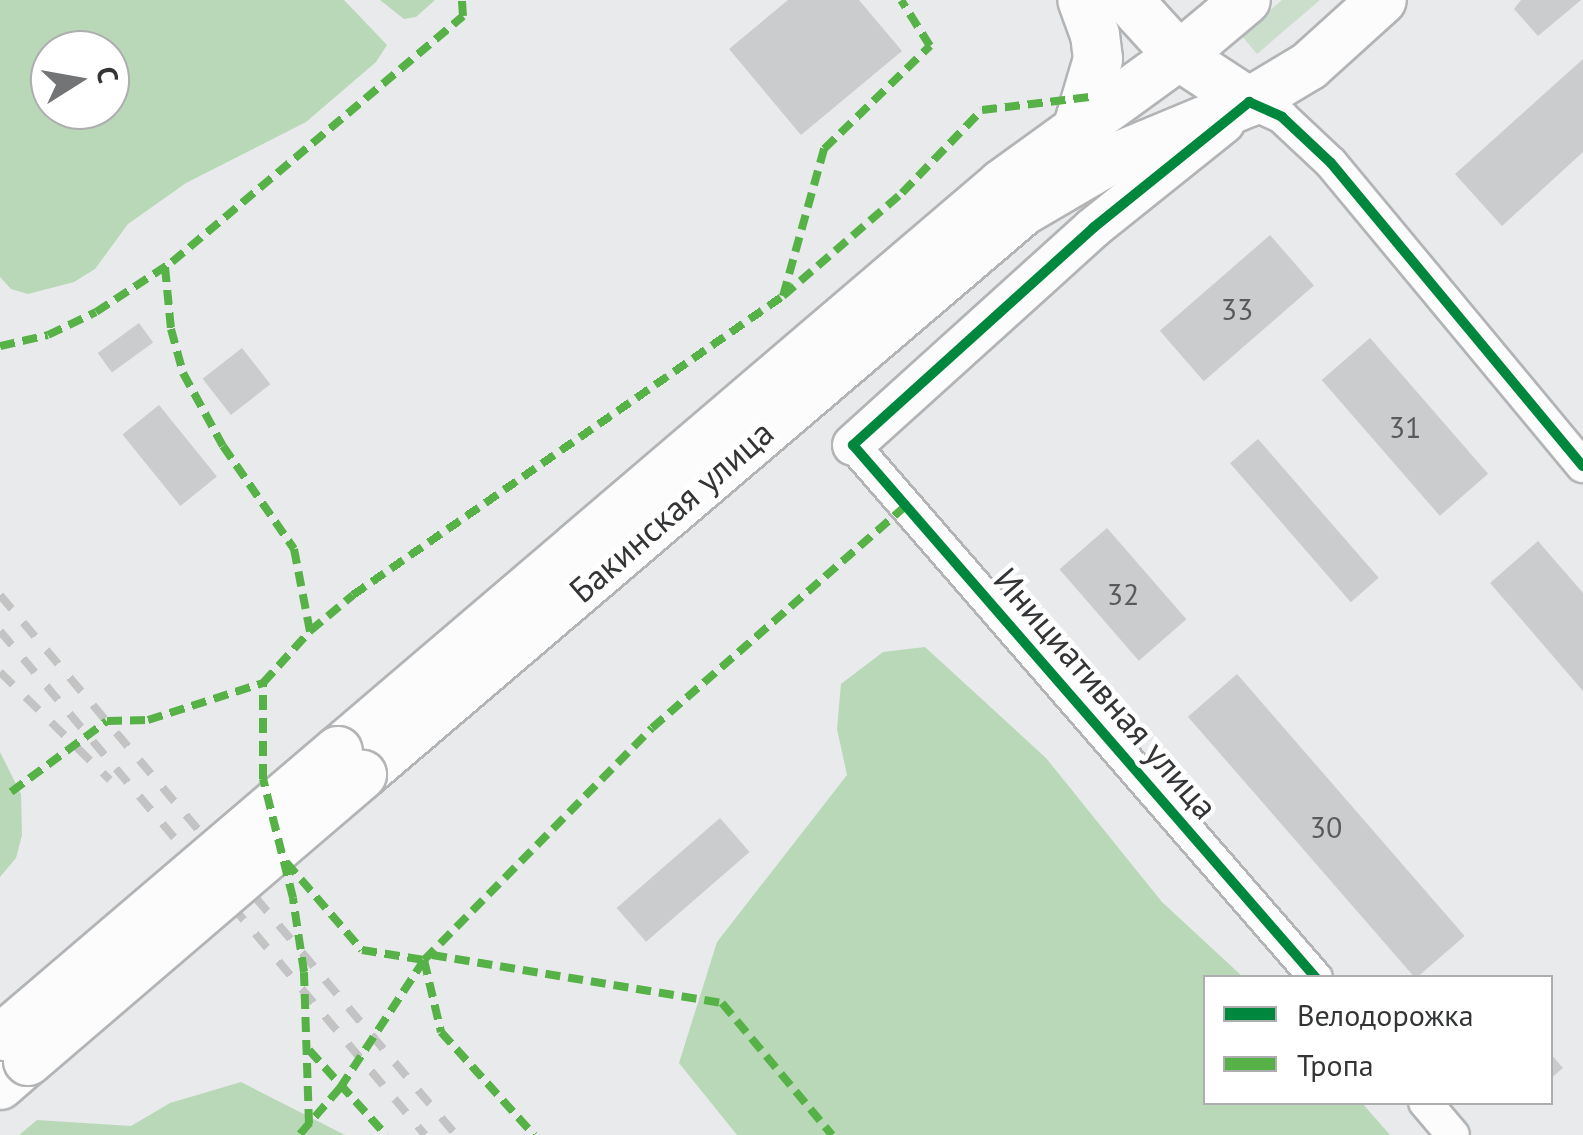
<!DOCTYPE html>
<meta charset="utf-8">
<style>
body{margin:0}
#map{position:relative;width:1583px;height:1135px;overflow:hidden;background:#e8eaec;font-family:"PT Sans",sans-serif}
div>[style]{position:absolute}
.green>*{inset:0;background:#cbdecb}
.forest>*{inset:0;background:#b9d8b8}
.building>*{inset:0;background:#cbcccd;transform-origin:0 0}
.roads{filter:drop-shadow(2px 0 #b2b4b6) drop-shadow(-2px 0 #b2b4b6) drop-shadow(0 2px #b2b4b6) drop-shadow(0 -2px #b2b4b6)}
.minor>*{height:32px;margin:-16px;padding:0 16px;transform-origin:16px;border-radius:16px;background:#fcfcfc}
.tertiary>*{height:40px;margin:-20px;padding:0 20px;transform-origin:20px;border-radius:20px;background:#fcfcfc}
.secondary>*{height:48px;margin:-24px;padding:0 24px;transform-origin:24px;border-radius:24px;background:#fcfcfc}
.rail>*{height:8px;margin-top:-4px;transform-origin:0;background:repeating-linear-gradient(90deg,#c3c3c3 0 18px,transparent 0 36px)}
.bridges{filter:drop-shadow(2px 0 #b2b4b6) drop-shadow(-2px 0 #b2b4b6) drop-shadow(0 2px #b2b4b6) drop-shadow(0 -2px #b2b4b6)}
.secondary-bridge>*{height:48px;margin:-24px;padding:0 24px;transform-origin:24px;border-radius:24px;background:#fcfcfc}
.quiet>*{height:8px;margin-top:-4px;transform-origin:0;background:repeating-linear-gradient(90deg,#56b246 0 15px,transparent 0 23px)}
.cycleway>*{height:10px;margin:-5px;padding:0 5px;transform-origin:5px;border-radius:5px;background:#00873e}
span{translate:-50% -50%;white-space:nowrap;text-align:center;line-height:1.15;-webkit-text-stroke:9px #fff;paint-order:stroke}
.number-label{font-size:30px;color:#595a5c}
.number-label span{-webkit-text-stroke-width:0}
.street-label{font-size:35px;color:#333436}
.legend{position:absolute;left:1203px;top:975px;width:350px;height:130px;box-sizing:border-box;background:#fff;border:2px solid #adaeaf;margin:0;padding:12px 18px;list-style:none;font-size:30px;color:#333436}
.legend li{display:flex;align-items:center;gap:20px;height:50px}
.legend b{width:50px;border:2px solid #adaeaf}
.north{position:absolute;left:30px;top:30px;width:100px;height:100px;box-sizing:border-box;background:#fff;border:2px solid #adaeaf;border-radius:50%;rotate:79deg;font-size:28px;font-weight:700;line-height:40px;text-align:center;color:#333436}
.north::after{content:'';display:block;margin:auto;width:35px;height:45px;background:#727476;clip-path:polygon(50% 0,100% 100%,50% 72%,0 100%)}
</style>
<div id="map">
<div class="green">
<div style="clip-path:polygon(1282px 0,1320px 0,1257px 54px,1241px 35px)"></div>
</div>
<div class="forest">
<div style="clip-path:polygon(evenodd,0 0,344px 0,387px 45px,376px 62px,306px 122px,186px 183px,128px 224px,95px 269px,74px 282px,28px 294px,11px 289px,0 277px,0 0,110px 50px,110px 110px,50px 110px,50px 50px,110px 50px)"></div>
<div style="clip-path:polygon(380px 0,435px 0,416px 17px,404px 19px)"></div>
<div style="clip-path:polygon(925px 647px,1046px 758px,1162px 902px,1243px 977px,1206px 978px,1206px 1102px,1362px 1103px,1390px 1135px,737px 1135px,679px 1063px,717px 942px,847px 775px,837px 729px,841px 684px,883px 652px)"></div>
<div style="clip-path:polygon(0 752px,21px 794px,22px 835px,16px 858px,0 877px)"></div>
<div style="clip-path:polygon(241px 1082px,345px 1135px,19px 1135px,37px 1120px,131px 1126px,170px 1103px)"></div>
</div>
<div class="building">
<div style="clip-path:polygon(788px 0,859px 0,902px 51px,801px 135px,729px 49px)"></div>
<div style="clip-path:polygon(1521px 0,1581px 0,1538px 36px,1514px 9px)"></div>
<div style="clip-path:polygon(1583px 59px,1583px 152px,1502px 226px,1455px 174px)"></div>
<div style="left:1270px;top:235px;width:67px;height:146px;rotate:49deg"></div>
<div style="left:139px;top:323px;width:24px;height:51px;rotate:54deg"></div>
<div style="left:1370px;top:338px;width:180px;height:64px;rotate:49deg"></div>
<div style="left:242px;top:348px;width:46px;height:50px;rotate:52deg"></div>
<div style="left:159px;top:405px;width:92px;height:47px;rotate:51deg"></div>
<div style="left:1258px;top:439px;width:184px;height:37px;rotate:49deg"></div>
<div style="left:1107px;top:528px;width:121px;height:63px;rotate:49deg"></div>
<div style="clip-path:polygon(1538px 541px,1583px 593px,1583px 691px,1490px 583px)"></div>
<div style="left:1237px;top:674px;width:347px;height:65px;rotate:49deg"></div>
<div style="left:720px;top:818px;width:45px;height:137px;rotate:49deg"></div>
<div style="clip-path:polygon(1550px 1053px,1563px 1068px,1550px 1079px)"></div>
</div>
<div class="roads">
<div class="minor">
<div style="left:1249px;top:102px;width:36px;rotate:24deg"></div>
<div style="left:1282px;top:117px;width:67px;rotate:43.2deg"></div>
<div style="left:1331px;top:163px;width:394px;rotate:50.3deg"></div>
<div style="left:853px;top:445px;width:706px;rotate:49.02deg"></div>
<div style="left:1425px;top:1102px;width:43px;rotate:49.7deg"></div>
</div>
<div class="tertiary">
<div style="left:853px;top:445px;width:324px;rotate:-42.1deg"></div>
<div style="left:1093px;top:228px;width:168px;rotate:-38.7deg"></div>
</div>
<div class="secondary">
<div style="left:1128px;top:0;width:76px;rotate:47.7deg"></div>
<div style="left:1179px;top:56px;width:84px;rotate:33.3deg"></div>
<div style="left:1076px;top:133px;width:77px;rotate:-73.4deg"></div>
<div style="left:1098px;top:59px;width:24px;rotate:-97deg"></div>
<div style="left:1095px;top:35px;width:37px;rotate:-110deg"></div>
<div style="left:338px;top:751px;width:873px;rotate:-40.49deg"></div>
<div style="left:1002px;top:184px;width:218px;rotate:-35.9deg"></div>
<div style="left:1179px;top:56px;width:87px;rotate:-39.9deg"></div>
<div style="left:362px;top:775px;width:869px;rotate:-40.47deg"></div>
<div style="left:1023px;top:211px;width:103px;rotate:-30.3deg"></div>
<div style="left:1112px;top:159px;width:148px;rotate:-22.6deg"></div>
<div style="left:1249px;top:102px;width:70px;rotate:-31deg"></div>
<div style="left:1309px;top:66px;width:98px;rotate:-42.1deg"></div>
<div style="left:0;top:1085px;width:37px;rotate:-41deg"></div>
</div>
</div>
<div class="rail">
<div style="left:0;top:595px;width:707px;rotate:49.82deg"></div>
<div style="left:0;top:631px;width:659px;rotate:49.86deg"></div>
<div style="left:0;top:672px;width:154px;rotate:44.5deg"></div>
</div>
<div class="bridges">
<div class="secondary-bridge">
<div style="left:4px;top:1036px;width:439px;rotate:-40.5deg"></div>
<div style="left:28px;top:1061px;width:440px;rotate:-40.6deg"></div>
</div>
</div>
<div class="quiet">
<div style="left:165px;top:267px;width:62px;rotate:84.5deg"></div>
<div style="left:171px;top:329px;width:46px;rotate:74.7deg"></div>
<div style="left:183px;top:373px;width:83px;rotate:61.3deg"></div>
<div style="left:223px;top:446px;width:125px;rotate:55.4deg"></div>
<div style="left:294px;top:549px;width:84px;rotate:79deg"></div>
<div style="left:783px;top:296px;width:157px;rotate:-40.9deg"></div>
<div style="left:902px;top:193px;width:115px;rotate:-46.1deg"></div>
<div style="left:982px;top:110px;width:108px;rotate:-6.9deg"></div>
<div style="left:0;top:346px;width:49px;rotate:-12.9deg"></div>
<div style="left:48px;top:335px;width:53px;rotate:-25.6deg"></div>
<div style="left:96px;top:312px;width:91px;rotate:-33.3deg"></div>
<div style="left:172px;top:262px;width:381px;rotate:-40.2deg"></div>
<div style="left:463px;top:16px;width:16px;rotate:-94deg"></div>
<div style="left:11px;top:792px;width:119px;rotate:-36.5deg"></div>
<div style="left:107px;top:721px;width:41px;rotate:-1.4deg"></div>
<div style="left:148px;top:720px;width:121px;rotate:-17.8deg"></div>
<div style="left:286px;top:862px;width:116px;rotate:49.2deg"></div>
<div style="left:362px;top:950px;width:63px;rotate:9.2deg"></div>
<div style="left:424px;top:960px;width:74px;rotate:76.7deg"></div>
<div style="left:441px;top:1032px;width:139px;rotate:47.9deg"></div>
<div style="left:432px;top:955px;width:294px;rotate:9.4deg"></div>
<div style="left:722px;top:1003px;width:172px;rotate:50.2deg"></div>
<div style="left:309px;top:1050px;width:115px;rotate:47.8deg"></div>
<div style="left:309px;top:1124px;width:152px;rotate:-91.9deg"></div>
<div style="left:304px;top:972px;width:75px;rotate:-98.5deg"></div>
<div style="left:293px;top:898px;width:123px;rotate:-104.1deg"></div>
<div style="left:263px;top:779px;width:96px;rotate:-90deg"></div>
<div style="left:263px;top:683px;width:70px;rotate:-47.9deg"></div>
<div style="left:310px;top:631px;width:56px;rotate:-39.9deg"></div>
<div style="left:353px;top:595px;width:524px;rotate:-34.81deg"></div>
<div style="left:783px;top:296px;width:153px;rotate:-74.4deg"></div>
<div style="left:824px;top:149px;width:148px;rotate:-44.2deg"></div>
<div style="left:930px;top:46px;width:54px;rotate:-122.2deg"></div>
<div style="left:300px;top:1134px;width:61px;rotate:-49deg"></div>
<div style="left:340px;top:1088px;width:153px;rotate:-56.7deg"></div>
<div style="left:424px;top:960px;width:325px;rotate:-45.5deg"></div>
<div style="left:652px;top:728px;width:337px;rotate:-41.2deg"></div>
</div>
<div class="cycleway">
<div style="left:1316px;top:978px;width:706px;rotate:-130.98deg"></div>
<div style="left:853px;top:445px;width:324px;rotate:-42.1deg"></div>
<div style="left:1093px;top:228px;width:201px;rotate:-38.9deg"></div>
<div style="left:1249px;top:102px;width:36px;rotate:24deg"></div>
<div style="left:1282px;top:117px;width:67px;rotate:43.2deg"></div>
<div style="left:1331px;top:163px;width:394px;rotate:50.3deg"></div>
</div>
<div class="number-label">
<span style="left:1237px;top:309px">33</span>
<span style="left:1405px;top:427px">31</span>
<span style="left:1123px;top:594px">32</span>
<span style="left:1326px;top:827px">30</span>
</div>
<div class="street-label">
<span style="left:671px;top:511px;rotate:-41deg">Бакинская улица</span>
<span style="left:1106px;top:693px;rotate:49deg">Инициативная улица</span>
</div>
<ul class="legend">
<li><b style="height:12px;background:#00873e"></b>Велодорожка</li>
<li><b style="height:12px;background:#56b246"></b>Тропа</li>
</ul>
<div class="north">С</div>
</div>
